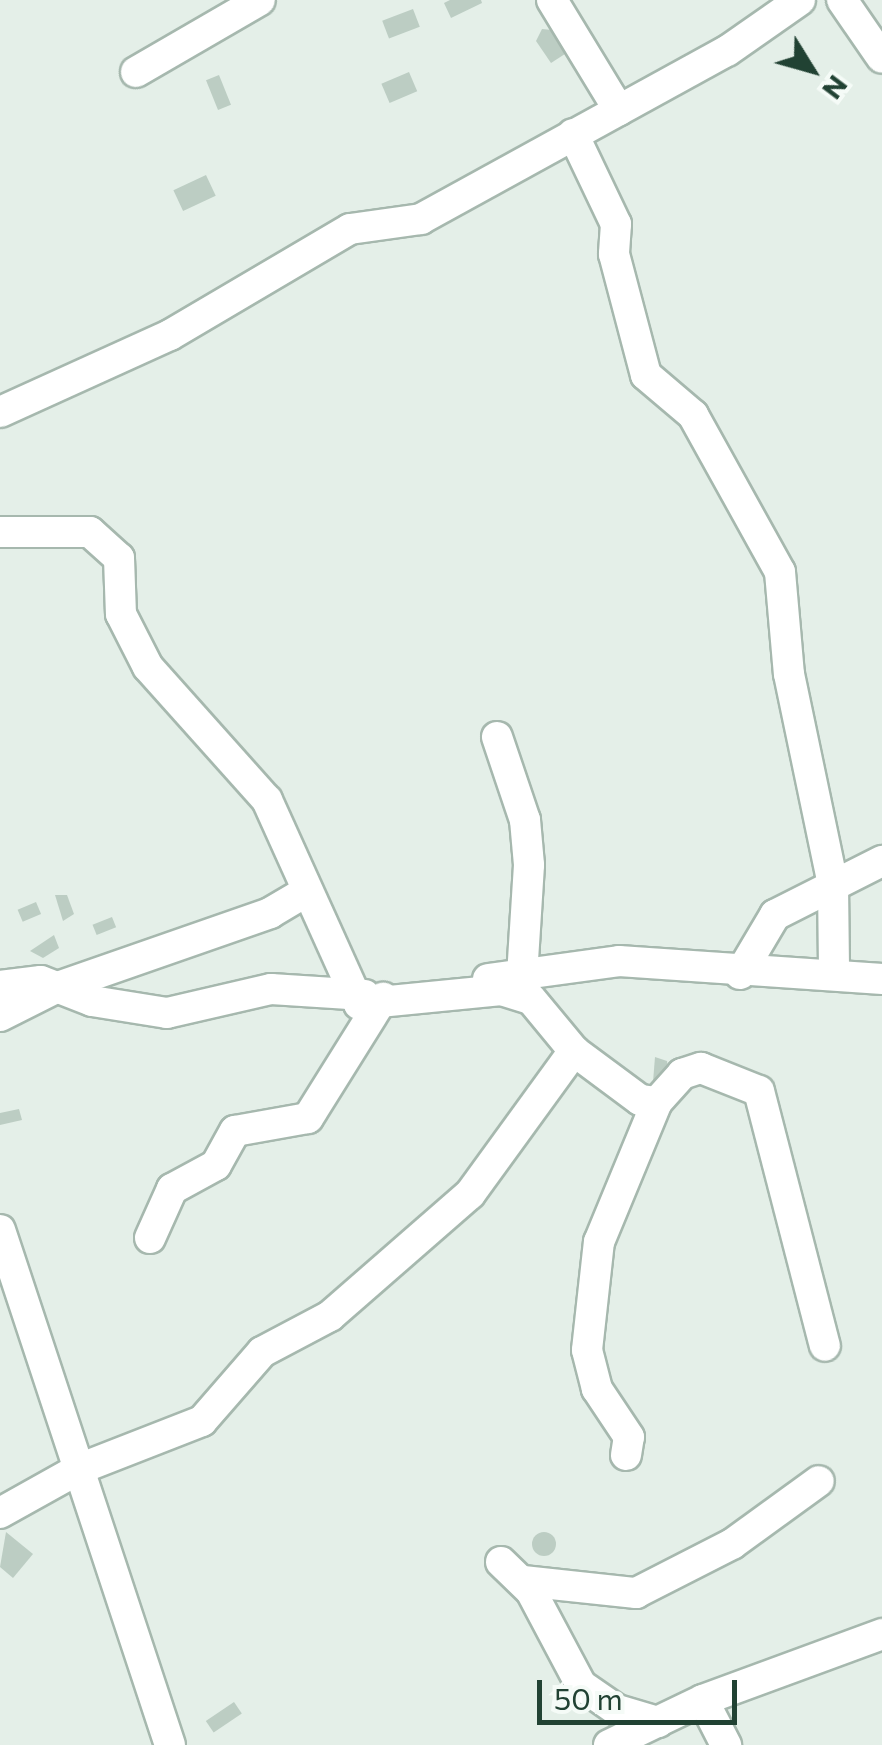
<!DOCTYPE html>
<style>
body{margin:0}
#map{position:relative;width:882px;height:1745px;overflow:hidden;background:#e4efe8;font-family:Commissioner,sans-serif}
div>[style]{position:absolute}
.building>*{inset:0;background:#bccdc3;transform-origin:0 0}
.round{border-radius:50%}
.roads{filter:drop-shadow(2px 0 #a6b8ae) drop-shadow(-2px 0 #a6b8ae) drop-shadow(0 2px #a6b8ae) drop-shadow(0 -2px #a6b8ae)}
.minor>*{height:30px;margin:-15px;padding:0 15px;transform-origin:15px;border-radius:15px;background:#fff}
span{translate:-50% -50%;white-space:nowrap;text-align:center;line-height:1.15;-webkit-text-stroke:10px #f5fbf7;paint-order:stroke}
.north{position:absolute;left:762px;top:20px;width:100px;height:100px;-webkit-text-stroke:8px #f5fbf7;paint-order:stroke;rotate:127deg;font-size:28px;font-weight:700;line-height:40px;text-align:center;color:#214233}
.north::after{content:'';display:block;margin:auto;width:35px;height:45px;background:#214233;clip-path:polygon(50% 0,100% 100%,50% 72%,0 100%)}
.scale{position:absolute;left:537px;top:1680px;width:200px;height:45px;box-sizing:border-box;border:5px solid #214233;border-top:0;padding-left:12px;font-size:30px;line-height:35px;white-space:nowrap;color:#214233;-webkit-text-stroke:8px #f5fbf7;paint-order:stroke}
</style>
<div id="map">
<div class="building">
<div style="clip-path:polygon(450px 0,481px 0,482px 3px,451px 18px,444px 3px)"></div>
<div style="left:413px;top:9px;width:19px;height:33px;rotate:69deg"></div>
<div style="clip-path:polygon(542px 29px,552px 30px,568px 52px,551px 63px,536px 41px)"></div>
<div style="left:409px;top:72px;width:21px;height:30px;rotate:67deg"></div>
<div style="left:219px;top:75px;width:32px;height:14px;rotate:68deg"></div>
<div style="left:206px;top:175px;width:23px;height:36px;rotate:65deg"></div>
<div style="clip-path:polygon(55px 895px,67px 895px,74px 914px,63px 921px)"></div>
<div style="left:36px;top:902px;width:13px;height:20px;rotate:67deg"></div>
<div style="left:112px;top:917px;width:11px;height:21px;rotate:68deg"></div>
<div style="clip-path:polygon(54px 935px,59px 948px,43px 958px,30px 951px)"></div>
<div style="clip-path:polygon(655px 1057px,667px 1061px,670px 1083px,653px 1082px)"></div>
<div style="clip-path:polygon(19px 1109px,22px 1120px,0 1125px,0 1113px)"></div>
<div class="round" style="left:532px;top:1532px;width:24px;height:24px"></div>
<div style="clip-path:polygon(6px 1532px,33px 1554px,13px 1578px,0 1567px)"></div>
<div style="left:234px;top:1702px;width:14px;height:34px;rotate:56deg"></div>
</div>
<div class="roads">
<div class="minor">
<div style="left:552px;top:0;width:129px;rotate:58.7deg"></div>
<div style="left:842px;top:0;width:70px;rotate:55.4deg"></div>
<div style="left:136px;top:72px;width:143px;rotate:-30.1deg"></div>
<div style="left:573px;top:134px;width:100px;rotate:64.5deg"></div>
<div style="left:616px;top:224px;width:30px;rotate:94deg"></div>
<div style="left:614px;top:254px;width:125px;rotate:75.2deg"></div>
<div style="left:646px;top:375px;width:62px;rotate:40.4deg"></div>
<div style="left:693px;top:415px;width:179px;rotate:61deg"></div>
<div style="left:780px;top:572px;width:102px;rotate:85deg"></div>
<div style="left:789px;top:674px;width:216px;rotate:78.2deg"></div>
<div style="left:833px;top:885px;width:88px;rotate:89.3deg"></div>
<div style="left:0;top:412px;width:187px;rotate:-24.4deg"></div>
<div style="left:170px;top:335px;width:209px;rotate:-30.5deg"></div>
<div style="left:350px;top:229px;width:72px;rotate:-8deg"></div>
<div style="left:421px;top:219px;width:349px;rotate:-28.8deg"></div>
<div style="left:727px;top:51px;width:89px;rotate:-34.9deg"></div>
<div style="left:0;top:532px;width:90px"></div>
<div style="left:90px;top:532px;width:39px;rotate:42deg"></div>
<div style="left:119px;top:558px;width:56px;rotate:88deg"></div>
<div style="left:121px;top:614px;width:59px;rotate:63deg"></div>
<div style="left:148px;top:667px;width:178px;rotate:48.2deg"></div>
<div style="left:267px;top:800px;width:224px;rotate:65.7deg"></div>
<div style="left:359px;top:1004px;width:143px;rotate:-5.6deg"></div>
<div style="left:501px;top:990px;width:31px;rotate:17deg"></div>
<div style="left:531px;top:999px;width:67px;rotate:50.4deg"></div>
<div style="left:574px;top:1051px;width:82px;rotate:36.6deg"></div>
<div style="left:640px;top:1100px;width:17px;rotate:7deg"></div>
<div style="left:657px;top:1102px;width:38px;rotate:-48deg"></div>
<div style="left:682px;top:1074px;width:20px;rotate:-18deg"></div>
<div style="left:701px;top:1068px;width:62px;rotate:21.6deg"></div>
<div style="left:759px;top:1091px;width:263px;rotate:75.5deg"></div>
<div style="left:497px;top:737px;width:88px;rotate:71.4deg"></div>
<div style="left:525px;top:820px;width:45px;rotate:84.9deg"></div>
<div style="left:529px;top:865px;width:128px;rotate:93.6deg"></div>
<div style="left:740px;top:974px;width:69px;rotate:-59.3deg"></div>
<div style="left:775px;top:915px;width:120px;rotate:-26.8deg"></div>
<div style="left:488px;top:979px;width:132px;rotate:-7.8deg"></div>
<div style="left:619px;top:961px;width:264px;rotate:3.9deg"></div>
<div style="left:0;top:986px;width:41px;rotate:-7deg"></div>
<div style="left:41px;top:981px;width:55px;rotate:21.4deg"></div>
<div style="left:92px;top:1001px;width:76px;rotate:9.1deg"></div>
<div style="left:167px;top:1013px;width:107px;rotate:-13deg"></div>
<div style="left:271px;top:989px;width:94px;rotate:3.7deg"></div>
<div style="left:0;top:1016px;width:65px;rotate:-26.6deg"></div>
<div style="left:58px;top:987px;width:225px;rotate:-19.2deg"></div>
<div style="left:270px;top:913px;width:43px;rotate:-30.7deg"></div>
<div style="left:0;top:1230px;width:542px;rotate:71.73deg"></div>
<div style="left:150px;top:1238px;width:54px;rotate:-65.8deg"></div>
<div style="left:172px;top:1189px;width:50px;rotate:-28.6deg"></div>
<div style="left:216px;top:1165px;width:39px;rotate:-61deg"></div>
<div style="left:235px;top:1131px;width:74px;rotate:-10.1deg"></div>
<div style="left:308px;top:1118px;width:142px;rotate:-58deg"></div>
<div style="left:626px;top:1455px;width:18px;rotate:-81deg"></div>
<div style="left:629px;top:1437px;width:58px;rotate:-123.7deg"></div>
<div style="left:597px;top:1389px;width:40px;rotate:-104.4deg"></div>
<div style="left:587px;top:1350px;width:109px;rotate:-83.7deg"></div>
<div style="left:599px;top:1242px;width:152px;rotate:-67.5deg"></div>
<div style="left:0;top:1513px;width:90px;rotate:-29.1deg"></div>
<div style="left:79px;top:1469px;width:132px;rotate:-21.3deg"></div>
<div style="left:202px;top:1421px;width:91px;rotate:-49deg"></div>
<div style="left:262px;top:1352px;width:77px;rotate:-27.9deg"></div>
<div style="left:330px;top:1316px;width:186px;rotate:-41.1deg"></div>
<div style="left:470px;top:1194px;width:177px;rotate:-54deg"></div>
<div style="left:501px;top:1562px;width:42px;rotate:44deg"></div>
<div style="left:531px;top:1591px;width:106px;rotate:62deg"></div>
<div style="left:581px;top:1685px;width:44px;rotate:34.8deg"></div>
<div style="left:617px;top:1710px;width:43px;rotate:16.3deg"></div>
<div style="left:523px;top:1581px;width:114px;rotate:6.1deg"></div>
<div style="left:636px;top:1593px;width:108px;rotate:-27deg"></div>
<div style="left:732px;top:1544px;width:107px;rotate:-35.9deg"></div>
<div style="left:703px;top:1700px;width:51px;rotate:62.9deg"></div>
<div style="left:609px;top:1745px;width:104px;rotate:-25.6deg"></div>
<div style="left:703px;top:1700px;width:191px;rotate:-20.2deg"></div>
</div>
</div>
<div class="north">N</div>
<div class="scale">50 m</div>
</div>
